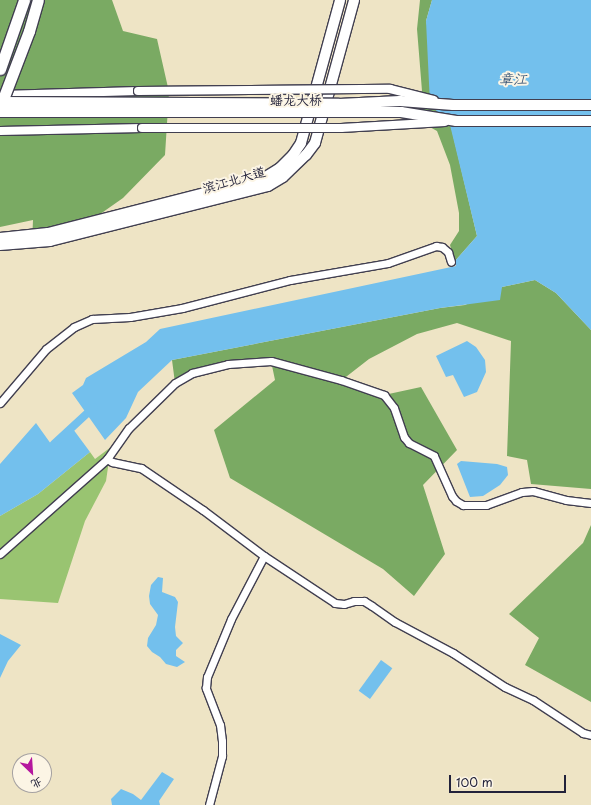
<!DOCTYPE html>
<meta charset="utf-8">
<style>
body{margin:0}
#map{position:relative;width:591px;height:805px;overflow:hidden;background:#eee4c5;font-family:"Playpen Sans","LXGW WenKai TC",sans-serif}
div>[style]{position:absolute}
.green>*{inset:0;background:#99c471}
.forest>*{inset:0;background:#7aaa63}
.water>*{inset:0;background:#73c0ed;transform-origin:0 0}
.canal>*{height:8px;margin:-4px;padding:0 4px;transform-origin:4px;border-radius:4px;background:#73c0ed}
.roads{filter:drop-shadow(1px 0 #413f50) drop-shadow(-1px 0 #413f50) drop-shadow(0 1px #413f50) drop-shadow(0 -1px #413f50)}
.minor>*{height:7px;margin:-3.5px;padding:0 3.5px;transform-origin:3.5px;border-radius:3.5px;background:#fff}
.tertiary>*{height:8px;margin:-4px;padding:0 4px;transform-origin:4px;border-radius:4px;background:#fff}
.primary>*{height:10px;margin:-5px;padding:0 5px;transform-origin:5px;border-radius:5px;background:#fff}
.trunk>*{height:11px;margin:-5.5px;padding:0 5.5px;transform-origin:5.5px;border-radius:5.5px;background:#fff}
.bridges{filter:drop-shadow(1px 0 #413f50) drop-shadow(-1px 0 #413f50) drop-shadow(0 1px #413f50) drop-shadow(0 -1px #413f50)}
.tertiary-bridge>*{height:8px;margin:-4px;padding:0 4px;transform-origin:4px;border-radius:4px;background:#fff}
.primary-bridge>*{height:10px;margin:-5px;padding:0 5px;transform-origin:5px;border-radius:5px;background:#fff}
.trunk-bridge>*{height:11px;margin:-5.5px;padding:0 5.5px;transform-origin:5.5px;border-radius:5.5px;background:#fff}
span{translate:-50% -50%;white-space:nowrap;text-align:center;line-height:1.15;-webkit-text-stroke:4px #fcf5e5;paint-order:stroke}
.street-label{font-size:13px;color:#22223b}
.water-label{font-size:14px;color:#3e5979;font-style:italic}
.north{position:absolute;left:12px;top:753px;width:40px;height:40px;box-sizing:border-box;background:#fcf5e5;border:1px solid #a5a1a1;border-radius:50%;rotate:155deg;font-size:11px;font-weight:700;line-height:16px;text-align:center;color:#22223b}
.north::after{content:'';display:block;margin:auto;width:14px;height:18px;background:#b5179e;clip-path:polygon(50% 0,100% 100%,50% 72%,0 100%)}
.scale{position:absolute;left:449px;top:775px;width:117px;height:18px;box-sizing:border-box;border:2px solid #22223b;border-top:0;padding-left:5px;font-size:12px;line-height:14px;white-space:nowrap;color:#22223b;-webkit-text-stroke:3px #fcf5e5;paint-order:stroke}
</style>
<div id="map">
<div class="green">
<div style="clip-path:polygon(111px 447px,106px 481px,85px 521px,58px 603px,0 599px,0 516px,38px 494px,90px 452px,95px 459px)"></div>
</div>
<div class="forest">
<div style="clip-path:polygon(0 0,112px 0,123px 31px,157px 39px,169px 92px,165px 155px,123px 198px,76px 231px,32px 243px,33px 220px,0 227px)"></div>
<div style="clip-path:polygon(420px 0,432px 0,426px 21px,477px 236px,455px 261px,450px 245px,459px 231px,459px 213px,450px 165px,437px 131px,428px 126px,421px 115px,418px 107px,422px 91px,417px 29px)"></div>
<div style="clip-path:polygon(535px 280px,556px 293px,591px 330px,591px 489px,531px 484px,527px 460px,507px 456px,511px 341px,457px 323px,417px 334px,369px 359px,342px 380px,384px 395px,421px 387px,457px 450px,423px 485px,445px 554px,414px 596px,383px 569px,230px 478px,214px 430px,275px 380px,271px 361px,192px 373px,175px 383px,172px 360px,440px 308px,465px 305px,502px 287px)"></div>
<div style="clip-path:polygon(591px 525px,591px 702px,525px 665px,539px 638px,509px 614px,583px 543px)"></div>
</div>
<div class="water">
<div style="clip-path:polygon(432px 0,591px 0,591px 330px,556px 293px,535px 280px,502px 287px,500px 300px,440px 308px,172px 360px,138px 392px,126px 418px,105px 440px,72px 393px,83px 385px,86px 378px,146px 342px,160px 329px,456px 266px,455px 261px,477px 236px,450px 125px,430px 104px,426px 21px)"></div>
<div style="clip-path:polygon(467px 341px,476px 347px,485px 360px,486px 372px,477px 392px,464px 397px,453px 375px,446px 377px,436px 356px)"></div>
<div style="clip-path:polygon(36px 423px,51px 444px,73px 429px,90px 452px,38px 494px,0 516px,0 464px)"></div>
<div style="clip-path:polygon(461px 461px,497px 464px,507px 467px,508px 475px,500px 485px,483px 496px,470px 497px,457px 464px)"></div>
<div style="clip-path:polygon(158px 577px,163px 578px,162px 592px,175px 597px,178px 602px,175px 627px,176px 636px,183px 643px,176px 650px,176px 656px,185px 662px,177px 667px,166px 664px,160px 657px,152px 652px,147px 646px,148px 638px,156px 625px,158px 615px,150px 604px,149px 596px,151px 585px)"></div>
<div style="clip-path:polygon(0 634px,21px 645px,8px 661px,0 678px)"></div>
<div style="left:381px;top:660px;width:14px;height:38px;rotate:36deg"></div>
<div style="clip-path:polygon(162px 772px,174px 779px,159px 801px,160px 805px,112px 805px,111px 799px,121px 789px,133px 794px,141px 800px)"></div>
</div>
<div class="canal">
<div style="left:54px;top:444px;width:54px;rotate:-42.8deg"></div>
</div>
<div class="roads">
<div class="minor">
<div style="left:0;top:403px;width:71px;rotate:-49.6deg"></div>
<div style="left:46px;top:349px;width:36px;rotate:-38deg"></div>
<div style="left:74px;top:327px;width:20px;rotate:-24deg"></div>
<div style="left:92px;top:319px;width:38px;rotate:-3deg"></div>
<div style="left:130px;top:317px;width:53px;rotate:-9.8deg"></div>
<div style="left:182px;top:308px;width:112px;rotate:-14.5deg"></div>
<div style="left:290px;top:280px;width:99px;rotate:-9.8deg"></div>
<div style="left:388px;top:263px;width:51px;rotate:-19.5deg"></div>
<div style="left:436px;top:246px;width:6px;rotate:9deg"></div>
<div style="left:442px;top:247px;width:8px;rotate:40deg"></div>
<div style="left:448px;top:252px;width:10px;rotate:73deg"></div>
<div style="left:107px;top:459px;width:38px;rotate:-55deg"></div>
<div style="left:129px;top:428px;width:64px;rotate:-44.4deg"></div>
<div style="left:175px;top:383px;width:20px;rotate:-30deg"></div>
<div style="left:192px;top:373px;width:37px;rotate:-14deg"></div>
<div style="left:228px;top:364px;width:43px;rotate:-4deg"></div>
<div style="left:271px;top:361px;width:73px;rotate:15.2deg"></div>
<div style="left:341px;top:380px;width:46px;rotate:19.2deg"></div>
<div style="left:384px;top:395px;width:16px;rotate:52deg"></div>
<div style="left:394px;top:408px;width:31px;rotate:71deg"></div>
<div style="left:404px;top:437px;width:8px;rotate:50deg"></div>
<div style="left:409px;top:443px;width:28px;rotate:27deg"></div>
<div style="left:434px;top:456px;width:44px;rotate:65.8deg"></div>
<div style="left:452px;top:496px;width:6px;rotate:51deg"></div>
<div style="left:456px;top:501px;width:8px;rotate:30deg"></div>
<div style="left:463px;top:505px;width:23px"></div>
<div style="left:486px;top:505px;width:38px;rotate:-20deg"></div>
<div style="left:522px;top:492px;width:11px;rotate:-5deg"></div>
<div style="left:533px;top:491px;width:34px;rotate:15deg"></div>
<div style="left:566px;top:500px;width:25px;rotate:7deg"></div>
<div style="left:0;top:554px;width:143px;rotate:-41.6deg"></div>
<div style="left:107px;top:459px;width:6px;rotate:31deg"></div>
<div style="left:112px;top:462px;width:30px;rotate:12deg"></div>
<div style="left:141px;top:468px;width:75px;rotate:34.1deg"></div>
<div style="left:203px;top:510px;width:76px;rotate:37deg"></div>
<div style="left:264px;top:556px;width:85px;rotate:33.5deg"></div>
<div style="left:335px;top:603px;width:9px;rotate:6deg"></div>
<div style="left:344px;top:604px;width:10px;rotate:-17deg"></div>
<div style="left:354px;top:601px;width:10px"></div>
<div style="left:364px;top:601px;width:9px;rotate:32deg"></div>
<div style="left:372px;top:606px;width:28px;rotate:35deg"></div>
<div style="left:395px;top:622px;width:66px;rotate:28.1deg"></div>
<div style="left:453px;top:653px;width:62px;rotate:33.2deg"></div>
<div style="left:505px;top:687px;width:31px;rotate:25deg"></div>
<div style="left:533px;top:700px;width:60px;rotate:33.4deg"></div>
<div style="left:583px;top:733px;width:8px;rotate:14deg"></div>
<div style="left:209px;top:805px;width:51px;rotate:-75.1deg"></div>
<div style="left:222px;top:756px;width:15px;rotate:-90deg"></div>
<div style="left:222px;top:741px;width:16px;rotate:-97deg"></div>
<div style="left:220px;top:725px;width:40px;rotate:-111deg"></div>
<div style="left:206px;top:688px;width:11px;rotate:-85deg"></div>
<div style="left:207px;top:677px;width:63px;rotate:-67.5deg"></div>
<div style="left:231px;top:619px;width:71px;rotate:-62.4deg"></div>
</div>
<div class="tertiary">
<div style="left:1px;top:95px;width:137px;rotate:-1.7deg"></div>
<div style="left:0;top:131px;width:142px;rotate:-1.2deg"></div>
</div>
<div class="primary">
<div style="left:0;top:238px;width:48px;rotate:-5.9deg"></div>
<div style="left:48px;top:233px;width:223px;rotate:-14.3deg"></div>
<div style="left:264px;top:178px;width:19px;rotate:-32deg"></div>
<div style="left:280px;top:168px;width:18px;rotate:-45deg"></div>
<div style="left:293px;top:155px;width:14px;rotate:-56deg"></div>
<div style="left:301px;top:143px;width:148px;rotate:-74.7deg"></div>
<div style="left:0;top:245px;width:50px;rotate:-4.6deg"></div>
<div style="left:50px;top:241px;width:225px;rotate:-14.2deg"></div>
<div style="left:268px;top:186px;width:17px;rotate:-31deg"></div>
<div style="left:283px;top:177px;width:32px;rotate:-44deg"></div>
<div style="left:306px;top:155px;width:15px;rotate:-53deg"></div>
<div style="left:315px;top:143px;width:148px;rotate:-74.7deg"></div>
</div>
<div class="trunk">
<div style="left:0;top:69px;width:73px;rotate:-70.8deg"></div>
</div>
</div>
<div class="bridges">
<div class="tertiary-bridge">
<div style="left:138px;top:91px;width:252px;rotate:-0.5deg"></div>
<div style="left:390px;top:89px;width:45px;rotate:14deg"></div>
<div style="left:142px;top:128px;width:199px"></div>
<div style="left:341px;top:128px;width:104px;rotate:-3.3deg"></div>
</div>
<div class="primary-bridge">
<div style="left:0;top:102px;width:339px;rotate:0.3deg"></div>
<div style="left:339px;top:104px;width:61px;rotate:-2.8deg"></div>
<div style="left:400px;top:101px;width:53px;rotate:4.3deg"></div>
<div style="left:453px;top:105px;width:138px"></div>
<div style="left:0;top:112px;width:401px"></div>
<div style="left:401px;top:112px;width:56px;rotate:9.3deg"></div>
<div style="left:456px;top:121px;width:135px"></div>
</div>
<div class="trunk-bridge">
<div style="left:0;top:107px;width:81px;rotate:-69.1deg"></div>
<div style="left:29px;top:31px;width:32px;rotate:-74deg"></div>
</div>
</div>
<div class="street-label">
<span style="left:296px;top:100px">蟠龙大桥</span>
<span style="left:234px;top:180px;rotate:-16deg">滨江北大道</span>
</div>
<div class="water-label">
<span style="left:513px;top:79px">章江</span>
</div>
<div class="north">北</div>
<div class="scale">100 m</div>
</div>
